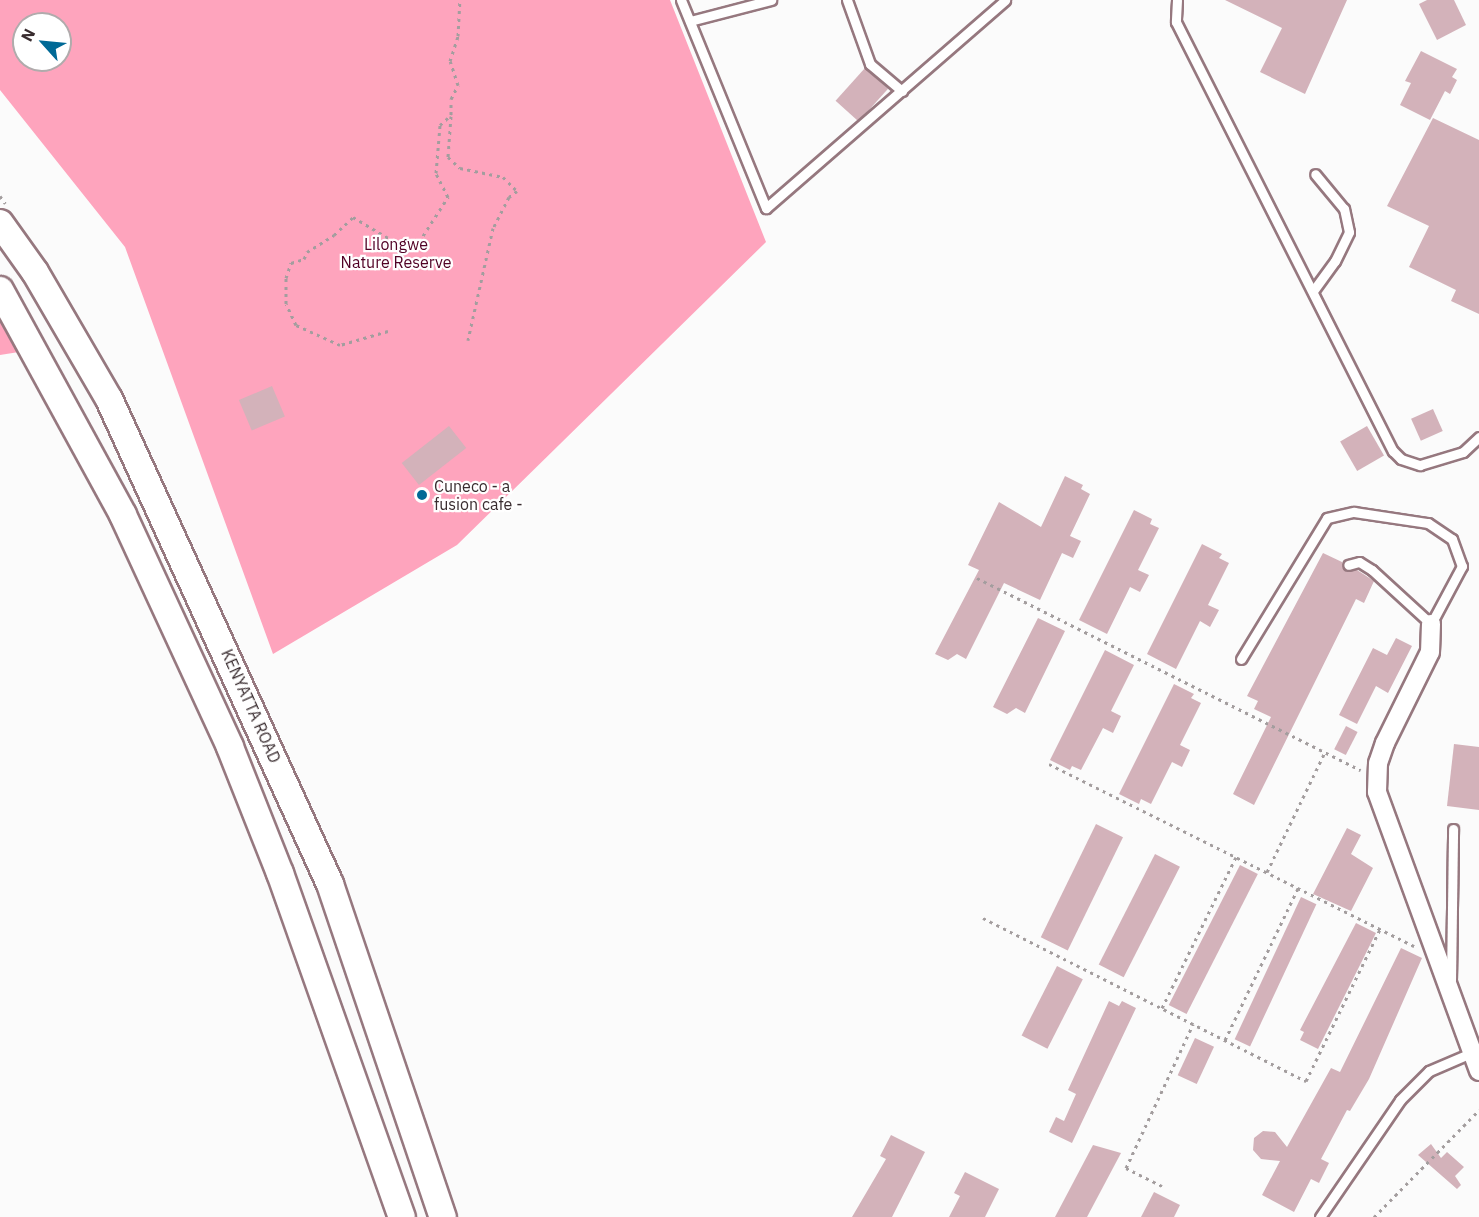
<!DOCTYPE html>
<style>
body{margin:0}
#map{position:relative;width:1479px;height:1217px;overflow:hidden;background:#fbfbfb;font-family:"IBM Plex Sans",sans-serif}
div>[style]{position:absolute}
.forest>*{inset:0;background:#fea4bd}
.building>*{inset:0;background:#d3b2ba;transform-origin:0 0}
.path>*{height:3px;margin-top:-1.5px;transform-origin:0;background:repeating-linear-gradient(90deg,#a39d9e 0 3px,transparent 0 7.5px)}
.roads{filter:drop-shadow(2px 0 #96787f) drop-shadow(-2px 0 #96787f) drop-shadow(0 2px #96787f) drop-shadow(0 -2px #96787f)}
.lane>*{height:9px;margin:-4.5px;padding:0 4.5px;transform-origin:4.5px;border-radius:4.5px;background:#fff}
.street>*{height:18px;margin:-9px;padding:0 9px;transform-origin:9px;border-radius:9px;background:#fff}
.secondary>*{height:26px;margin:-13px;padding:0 13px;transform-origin:13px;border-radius:13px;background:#fff}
.dots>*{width:16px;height:16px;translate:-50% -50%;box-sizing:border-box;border:3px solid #fff;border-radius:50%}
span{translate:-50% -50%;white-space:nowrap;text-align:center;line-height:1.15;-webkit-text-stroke:4.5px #fff;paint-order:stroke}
.park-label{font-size:16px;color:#510125}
.poi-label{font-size:16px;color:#392c2f}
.left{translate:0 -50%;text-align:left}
.street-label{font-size:16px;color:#392c2f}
.north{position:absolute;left:12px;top:12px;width:60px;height:60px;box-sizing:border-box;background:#fff;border:2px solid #b0abac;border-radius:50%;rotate:297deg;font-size:16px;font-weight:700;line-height:24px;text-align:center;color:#392c2f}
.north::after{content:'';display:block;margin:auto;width:21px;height:27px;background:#006996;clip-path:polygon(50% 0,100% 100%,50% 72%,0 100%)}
</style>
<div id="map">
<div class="forest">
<div style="clip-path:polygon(evenodd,0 0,670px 0,766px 242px,457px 545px,273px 654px,125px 247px,0 90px,0 0,24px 24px,60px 24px,60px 60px,24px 60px,24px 24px)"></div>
<div style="clip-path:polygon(0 290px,44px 348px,0 355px)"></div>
</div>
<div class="building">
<div style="clip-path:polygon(1225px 0,1347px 0,1305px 94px,1260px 72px,1282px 28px)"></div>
<div style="clip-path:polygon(1427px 0,1454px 0,1466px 25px,1437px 40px,1419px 4px)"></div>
<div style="clip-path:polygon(1421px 51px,1457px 69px,1452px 77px,1457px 80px,1450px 94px,1445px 91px,1430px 120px,1400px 105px,1411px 83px,1405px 81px)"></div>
<div style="left:865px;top:68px;width:31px;height:44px;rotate:42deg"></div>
<div style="clip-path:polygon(1433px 118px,1479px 140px,1479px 314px,1451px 301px,1456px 290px,1409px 267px,1429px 226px,1387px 206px)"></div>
<div style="left:272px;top:386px;width:33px;height:36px;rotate:67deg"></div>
<div style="left:1433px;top:409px;width:24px;height:24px;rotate:66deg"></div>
<div style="left:449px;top:426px;width:28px;height:60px;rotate:52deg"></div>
<div style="left:1367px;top:426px;width:34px;height:31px;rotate:60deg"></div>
<div style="clip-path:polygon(1065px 476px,1083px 485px,1081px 489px,1090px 494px,1070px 536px,1081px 541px,1073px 558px,1062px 553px,1040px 600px,1004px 583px,966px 659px,957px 654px,948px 660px,935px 654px,979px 570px,968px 565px,999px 502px,1041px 527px)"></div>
<div style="clip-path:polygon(1134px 510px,1152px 519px,1150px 524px,1159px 528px,1138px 570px,1149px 575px,1140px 592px,1130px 587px,1107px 634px,1079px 620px)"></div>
<div style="clip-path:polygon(1202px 544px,1222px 554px,1219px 558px,1229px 563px,1208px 605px,1219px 610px,1210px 627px,1200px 621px,1176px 669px,1147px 654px)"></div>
<div style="clip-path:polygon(1323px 553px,1342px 562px,1346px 571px,1357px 570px,1374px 581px,1364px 603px,1356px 599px,1254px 805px,1233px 794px,1271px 717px,1254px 709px,1258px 701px,1247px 696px)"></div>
<div style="clip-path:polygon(1038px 618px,1065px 631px,1025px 713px,1016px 708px,1007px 714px,993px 707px)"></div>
<div style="clip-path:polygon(1396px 638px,1412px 646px,1388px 693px,1376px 686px,1357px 724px,1339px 715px,1373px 648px,1387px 655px)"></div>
<div style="clip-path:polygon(1105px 650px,1134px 665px,1111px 711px,1121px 716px,1113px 733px,1103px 728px,1081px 770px,1072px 766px,1070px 770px,1050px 760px)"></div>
<div style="clip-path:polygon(1174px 684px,1194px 694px,1191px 698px,1201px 703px,1180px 745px,1190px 750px,1182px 767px,1172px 762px,1151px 804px,1141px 799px,1139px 804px,1119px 794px)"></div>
<div style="left:1346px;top:726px;width:13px;height:26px;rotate:27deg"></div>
<div style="clip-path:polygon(1454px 744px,1479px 747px,1479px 810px,1447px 806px)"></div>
<div style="left:1096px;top:824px;width:30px;height:126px;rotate:26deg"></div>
<div style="clip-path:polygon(1347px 828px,1361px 835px,1351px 854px,1373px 868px,1351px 911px,1313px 894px)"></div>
<div style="left:1155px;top:854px;width:28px;height:124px;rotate:27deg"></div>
<div style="left:1240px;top:865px;width:20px;height:157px;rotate:27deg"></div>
<div style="left:1301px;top:897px;width:17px;height:157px;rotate:25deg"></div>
<div style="clip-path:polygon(1356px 923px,1376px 933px,1318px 1049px,1300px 1040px,1304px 1032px,1300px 1030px)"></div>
<div style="clip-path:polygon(1401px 948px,1422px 958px,1369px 1079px,1350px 1111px,1347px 1110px,1321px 1159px,1329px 1163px,1319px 1183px,1311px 1179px,1294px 1212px,1262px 1195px,1280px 1161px,1261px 1159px,1253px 1150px,1254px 1138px,1263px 1131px,1275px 1132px,1287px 1147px,1331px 1068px,1340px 1072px)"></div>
<div style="left:1057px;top:966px;width:29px;height:78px;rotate:27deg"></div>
<div style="clip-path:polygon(1109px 1001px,1119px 1006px,1122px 1001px,1136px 1008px,1072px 1143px,1049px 1132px,1056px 1117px,1064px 1121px,1076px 1094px,1068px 1090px)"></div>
<div style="left:1195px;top:1038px;width:21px;height:41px;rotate:25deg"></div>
<div style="clip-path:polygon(891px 1135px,925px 1152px,892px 1217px,852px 1217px,886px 1159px,880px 1156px)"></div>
<div style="clip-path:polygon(1431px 1144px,1441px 1158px,1447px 1152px,1464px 1167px,1455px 1176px,1461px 1185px,1457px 1189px,1418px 1155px)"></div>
<div style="clip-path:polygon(1093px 1145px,1121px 1153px,1087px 1217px,1055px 1217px)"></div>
<div style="clip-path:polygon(965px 1172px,999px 1189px,985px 1217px,949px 1217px,960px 1196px,954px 1193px)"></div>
<div style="clip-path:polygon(1154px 1192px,1180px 1205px,1174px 1217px,1141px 1217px)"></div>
</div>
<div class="path">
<div style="left:451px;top:116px;width:41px;rotate:94.2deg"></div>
<div style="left:448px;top:157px;width:16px;rotate:43deg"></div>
<div style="left:460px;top:168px;width:44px;rotate:11.8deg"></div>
<div style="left:503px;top:177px;width:20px;rotate:45deg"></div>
<div style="left:517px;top:191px;width:10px;rotate:143deg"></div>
<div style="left:509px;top:197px;width:35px;rotate:117deg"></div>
<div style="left:493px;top:228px;width:115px;rotate:102.6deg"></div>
<div style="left:0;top:196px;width:9px;rotate:54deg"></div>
<div style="left:388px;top:331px;width:50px;rotate:163.7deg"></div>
<div style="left:340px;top:345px;width:48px;rotate:-155.6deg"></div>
<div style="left:296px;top:325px;width:23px;rotate:-115deg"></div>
<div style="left:286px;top:304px;width:26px;rotate:-90deg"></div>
<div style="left:286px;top:278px;width:16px;rotate:-72deg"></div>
<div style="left:291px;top:263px;width:14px;rotate:-17deg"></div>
<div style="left:304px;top:259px;width:8px;rotate:-67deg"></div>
<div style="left:307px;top:252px;width:32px;rotate:-32deg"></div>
<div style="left:334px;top:235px;width:26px;rotate:-43deg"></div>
<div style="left:353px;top:217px;width:49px;rotate:30.8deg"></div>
<div style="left:395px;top:242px;width:24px"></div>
<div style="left:419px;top:242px;width:54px;rotate:-57.2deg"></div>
<div style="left:448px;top:197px;width:27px;rotate:-117deg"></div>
<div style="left:436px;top:173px;width:48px;rotate:-85.2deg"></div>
<div style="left:440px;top:125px;width:15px;rotate:-42deg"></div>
<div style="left:451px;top:115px;width:16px;rotate:-90deg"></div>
<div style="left:451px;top:99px;width:16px;rotate:-63deg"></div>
<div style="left:458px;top:85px;width:25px;rotate:-108deg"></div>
<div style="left:450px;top:61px;width:26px;rotate:-72deg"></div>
<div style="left:458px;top:36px;width:36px;rotate:-87deg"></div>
<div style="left:977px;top:578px;width:429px;rotate:26.6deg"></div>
<div style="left:1049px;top:764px;width:408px;rotate:26.5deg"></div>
<div style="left:1267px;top:872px;width:133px;rotate:-64.2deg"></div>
<div style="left:983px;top:918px;width:362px;rotate:26.8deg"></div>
<div style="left:1306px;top:1081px;width:169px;rotate:-64deg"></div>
<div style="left:1162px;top:1008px;width:168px;rotate:-63.9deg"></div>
<div style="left:1225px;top:1040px;width:169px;rotate:-64.3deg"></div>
<div style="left:1162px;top:1186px;width:40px;rotate:-153.4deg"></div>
<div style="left:1126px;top:1168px;width:159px;rotate:-65deg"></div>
<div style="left:1374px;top:1217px;width:150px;rotate:-45.5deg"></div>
</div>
<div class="roads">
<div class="lane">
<div style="left:681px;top:0;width:225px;rotate:67.8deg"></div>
<div style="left:766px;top:208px;width:317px;rotate:-41deg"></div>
<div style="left:847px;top:0;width:68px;rotate:70.2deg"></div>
<div style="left:870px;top:64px;width:42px;rotate:40.2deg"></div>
<div style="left:1177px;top:0;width:22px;rotate:93deg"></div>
<div style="left:1176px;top:22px;width:481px;rotate:63.2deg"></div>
<div style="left:1393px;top:451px;width:11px;rotate:45deg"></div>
<div style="left:1401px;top:459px;width:20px;rotate:18deg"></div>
<div style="left:1420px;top:465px;width:45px;rotate:-16.8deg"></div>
<div style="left:1463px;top:452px;width:22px;rotate:-43deg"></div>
<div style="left:690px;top:21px;width:84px;rotate:-14.5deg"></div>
<div style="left:1313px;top:291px;width:37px;rotate:-54deg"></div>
<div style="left:1335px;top:261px;width:32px;rotate:-64deg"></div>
<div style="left:1349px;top:232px;width:24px;rotate:-102deg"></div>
<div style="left:1344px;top:209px;width:45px;rotate:-129.6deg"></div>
<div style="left:1241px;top:659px;width:165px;rotate:-58.6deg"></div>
<div style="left:1327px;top:518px;width:28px;rotate:-13deg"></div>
<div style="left:1354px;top:512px;width:75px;rotate:8.5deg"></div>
<div style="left:1428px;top:523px;width:29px;rotate:34deg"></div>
<div style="left:1452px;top:539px;width:29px;rotate:70deg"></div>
<div style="left:1462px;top:566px;width:66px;rotate:118.1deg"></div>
<div style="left:1431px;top:624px;width:80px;rotate:-137.5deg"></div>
<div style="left:1372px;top:570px;width:15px;rotate:-148deg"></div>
<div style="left:1359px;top:562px;width:11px;rotate:165deg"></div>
<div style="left:1451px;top:980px;width:151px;rotate:-89.2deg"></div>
<div style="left:1320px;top:1217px;width:142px;rotate:-55.6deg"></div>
<div style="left:1400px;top:1100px;width:41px;rotate:-45deg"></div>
<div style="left:1429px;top:1071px;width:46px;rotate:-23.2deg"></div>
</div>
<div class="street">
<div style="left:1431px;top:624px;width:28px;rotate:92deg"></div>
<div style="left:1430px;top:652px;width:102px;rotate:116.3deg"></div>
<div style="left:1385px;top:743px;width:21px;rotate:109deg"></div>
<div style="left:1378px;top:763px;width:29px;rotate:92deg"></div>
<div style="left:1377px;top:792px;width:297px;rotate:69.9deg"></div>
</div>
<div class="secondary">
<div style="left:0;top:223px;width:60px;rotate:54.5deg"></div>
<div style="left:35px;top:272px;width:147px;rotate:59.8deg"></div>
<div style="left:109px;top:399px;width:533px;rotate:65.5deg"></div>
<div style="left:330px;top:884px;width:352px;rotate:71.3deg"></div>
<div style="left:0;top:290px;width:256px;rotate:61.3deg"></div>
<div style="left:123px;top:515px;width:255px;rotate:65.2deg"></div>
<div style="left:230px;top:747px;width:136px;rotate:68.4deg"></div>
<div style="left:280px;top:873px;width:365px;rotate:70.5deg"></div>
</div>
</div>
<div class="dots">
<div style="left:422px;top:495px;background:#006996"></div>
</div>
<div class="park-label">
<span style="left:396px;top:253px">Lilongwe<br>Nature Reserve</span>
</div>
<div class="poi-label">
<span class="left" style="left:434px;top:495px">Cuneco - a<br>fusion cafe -</span>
</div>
<div class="street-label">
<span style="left:251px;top:706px;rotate:66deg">KENYATTA ROAD</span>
</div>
<div class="north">N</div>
</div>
